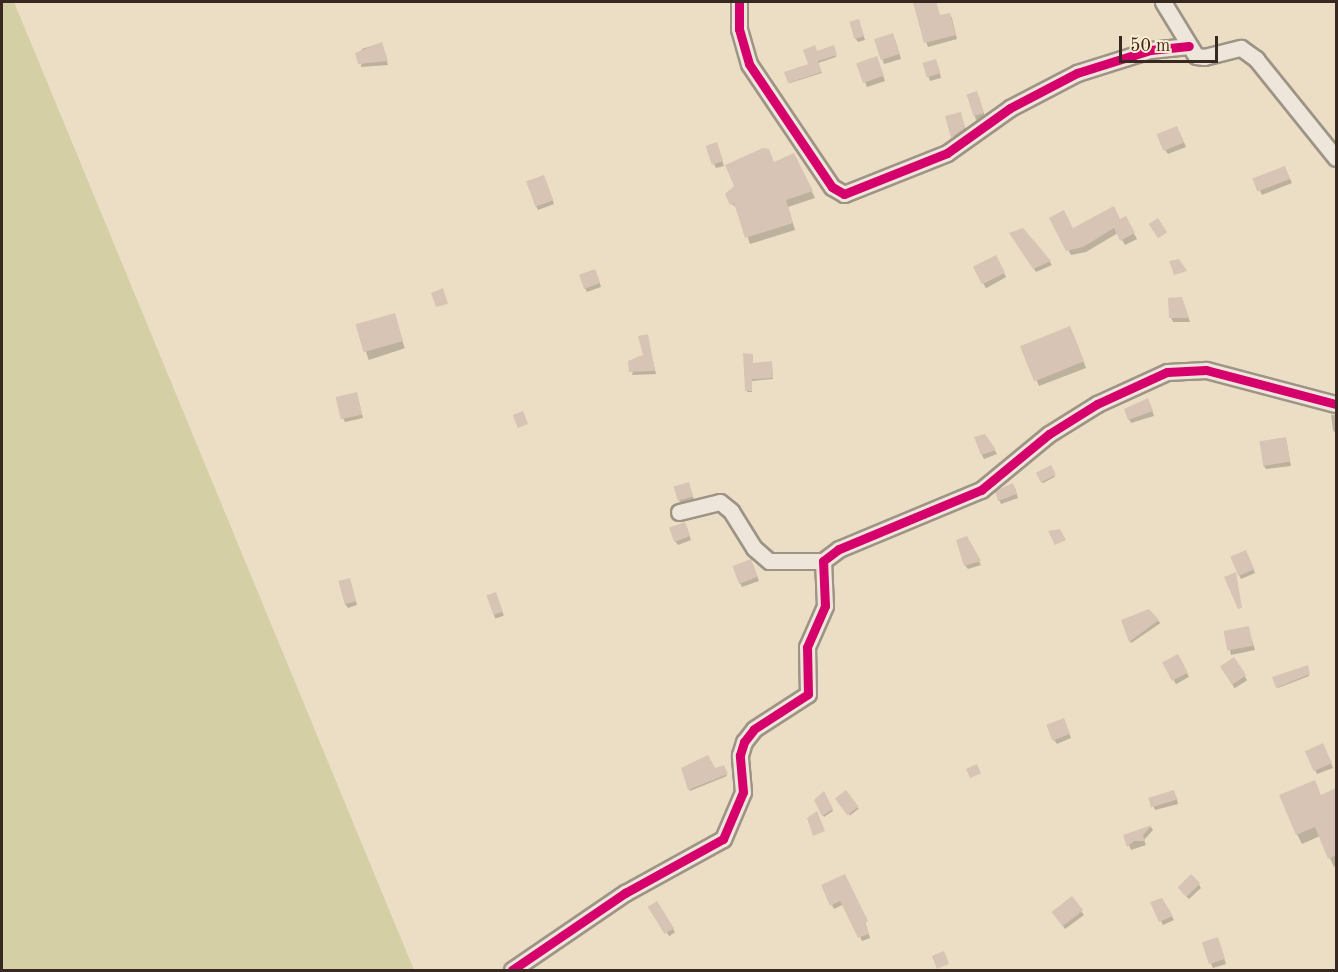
<!DOCTYPE html>
<style>
body{margin:0}
#map{position:relative;width:1338px;height:972px;overflow:hidden;background:#ecdec5;font-family:"Old Standard TT",serif}
div>[style]{position:absolute}
.green>*{inset:0;background:#d5cfa5}
.shadow>*{inset:0;background:#0003;transform-origin:0 0}
.building>*{inset:0;background:#d7c4b5;transform-origin:0 0}
.roads{filter:drop-shadow(2px 0 #9e9486) drop-shadow(-2px 0 #9e9486) drop-shadow(0 2px #9e9486) drop-shadow(0 -2px #9e9486)}
.street>*{height:15px;margin:-7.5px;padding:0 7.5px;transform-origin:7.5px;border-radius:7.5px;background:#eee6da}
.cycleway>*{height:9px;margin:-4.5px;padding:0 4.5px;transform-origin:4.5px;border-radius:4.5px;background:#d6006c}
span{translate:-50% -50%;white-space:nowrap;text-align:center;line-height:1.15;-webkit-text-stroke:5px #fdeccf;paint-order:stroke}
.frame{position:absolute;inset:0;border:3px solid #382822;pointer-events:none}
.scale{position:absolute;left:1119px;top:36px;width:99px;height:27px;box-sizing:border-box;border:3px solid #382822;border-top:0;padding-left:8px;font-size:18px;line-height:21px;white-space:nowrap;color:#382822;-webkit-text-stroke:4px #fdeccf;paint-order:stroke}
</style>
<div id="map">
<div class="green">
<div style="clip-path:polygon(2px 2px,14px 2px,414px 970px,2px 970px)"></div>
</div>
<div class="shadow">
<div style="clip-path:polygon(913px 2px,936px 2px,940px 17px,949px 14px,952px 18px,957px 39px,928px 47px)"></div>
<div style="clip-path:polygon(860px 24px,865px 40px,858px 42px,855px 38px)"></div>
<div style="clip-path:polygon(895px 39px,901px 59px,884px 64px,876px 40px)"></div>
<div style="clip-path:polygon(381px 43px,388px 65px,361px 67px,362px 49px)"></div>
<div style="clip-path:polygon(834px 49px,836px 57px,818px 63px,822px 73px,790px 83px,786px 73px,810px 65px,816px 53px)"></div>
<div style="clip-path:polygon(878px 62px,885px 81px,867px 87px,858px 65px)"></div>
<div style="clip-path:polygon(924px 64px,938px 65px,941px 78px,930px 81px)"></div>
<div style="clip-path:polygon(968px 95px,979px 97px,985px 117px,976px 120px)"></div>
<div style="clip-path:polygon(947px 117px,962px 118px,967px 133px,955px 141px)"></div>
<div style="clip-path:polygon(1179px 131px,1186px 147px,1168px 154px,1165px 150px)"></div>
<div style="clip-path:polygon(718px 148px,724px 166px,716px 168px,714px 164px)"></div>
<div style="clip-path:polygon(768px 150px,774px 163px,797px 161px,815px 198px,788px 207px,795px 230px,750px 244px,738px 209px,732px 204px)"></div>
<div style="clip-path:polygon(1287px 172px,1292px 183px,1262px 195px,1255px 180px)"></div>
<div style="clip-path:polygon(546px 181px,554px 204px,538px 210px,536px 206px)"></div>
<div style="clip-path:polygon(1125px 218px,1137px 239px,1125px 245px,1118px 233px,1086px 252px,1071px 255px,1051px 219px,1072px 230px)"></div>
<div style="clip-path:polygon(1023px 230px,1050px 262px,1052px 265px,1036px 272px,1011px 234px)"></div>
<div style="left:995px;top:257px;width:23px;height:23px;rotate:61deg"></div>
<div style="clip-path:polygon(597px 275px,601px 287px,587px 292px,585px 288px)"></div>
<div style="clip-path:polygon(1182px 299px,1190px 322px,1173px 322px,1171px 318px)"></div>
<div style="left:394px;top:315px;width:35px;height:38px;rotate:72deg"></div>
<div style="clip-path:polygon(1073px 334px,1086px 368px,1039px 386px,1022px 346px)"></div>
<div style="clip-path:polygon(647px 336px,656px 374px,632px 375px,637px 357px,644px 356px)"></div>
<div style="clip-path:polygon(753px 356px,753px 364px,772px 365px,773px 379px,752px 381px,752px 392px,747px 392px)"></div>
<div style="clip-path:polygon(357px 394px,363px 418px,345px 422px,343px 418px)"></div>
<div style="clip-path:polygon(1150px 404px,1154px 416px,1131px 423px,1129px 419px)"></div>
<div style="clip-path:polygon(1331px 415px,1336px 415px,1336px 434px,1333px 430px)"></div>
<div style="clip-path:polygon(985px 435px,997px 454px,984px 459px,982px 455px)"></div>
<div style="clip-path:polygon(1286px 439px,1291px 466px,1266px 469px,1263px 465px)"></div>
<div style="left:1050px;top:467px;width:11px;height:14px;rotate:63deg"></div>
<div style="clip-path:polygon(690px 488px,694px 500px,681px 504px,679px 500px)"></div>
<div style="clip-path:polygon(1015px 488px,1018px 498px,1001px 504px,999px 500px)"></div>
<div style="clip-path:polygon(687px 528px,691px 540px,678px 545px,675px 541px)"></div>
<div style="clip-path:polygon(966px 538px,981px 565px,968px 569px,965px 565px)"></div>
<div style="clip-path:polygon(1248px 556px,1255px 573px,1241px 579px,1239px 575px)"></div>
<div style="clip-path:polygon(753px 565px,759px 581px,742px 587px,740px 583px)"></div>
<div style="clip-path:polygon(349px 580px,357px 605px,348px 608px,345px 604px)"></div>
<div style="left:496px;top:593px;width:24px;height:9px;rotate:71deg"></div>
<div style="left:1158px;top:620px;width:4px;height:35px;rotate:56deg"></div>
<div style="clip-path:polygon(1248px 628px,1255px 650px,1231px 655px,1225px 632px)"></div>
<div style="left:1177px;top:656px;width:24px;height:15px;rotate:60deg"></div>
<div style="left:1234px;top:659px;width:25px;height:15px;rotate:58deg"></div>
<div style="clip-path:polygon(1308px 669px,1309px 676px,1278px 688px,1274px 678px)"></div>
<div style="clip-path:polygon(1065px 724px,1071px 738px,1057px 744px,1054px 740px)"></div>
<div style="clip-path:polygon(1325px 749px,1333px 768px,1317px 774px,1306px 751px)"></div>
<div style="clip-path:polygon(723px 767px,727px 776px,690px 791px,683px 769px,714px 770px)"></div>
<div style="clip-path:polygon(1335px 791px,1336px 866px,1334px 867px,1320px 836px,1302px 844px,1297px 834px)"></div>
<div style="left:846px;top:792px;width:21px;height:11px;rotate:53deg"></div>
<div style="clip-path:polygon(824px 793px,833px 811px,824px 817px,816px 800px)"></div>
<div style="clip-path:polygon(1176px 796px,1178px 804px,1155px 810px,1150px 798px)"></div>
<div style="clip-path:polygon(1151px 827px,1153px 830px,1144px 840px,1146px 845px,1131px 850px,1125px 836px)"></div>
<div style="clip-path:polygon(844px 876px,862px 911px,870px 938px,862px 941px,844px 904px,834px 909px,832px 905px)"></div>
<div style="clip-path:polygon(1198px 883px,1201px 888px,1189px 899px,1182px 892px)"></div>
<div style="clip-path:polygon(1162px 899px,1174px 920px,1163px 925px,1152px 903px)"></div>
<div style="left:656px;top:903px;width:35px;height:7px;rotate:57deg"></div>
<div style="clip-path:polygon(1081px 911px,1084px 915px,1065px 929px,1056px 916px)"></div>
<div style="clip-path:polygon(1219px 943px,1226px 964px,1213px 968px,1211px 964px)"></div>
</div>
<div class="building">
<div style="clip-path:polygon(913px 2px,936px 2px,940px 15px,950px 13px,956px 35px,924px 43px)"></div>
<div style="left:859px;top:19px;width:18px;height:10px;rotate:74deg"></div>
<div style="left:893px;top:33px;width:22px;height:20px;rotate:72deg"></div>
<div style="clip-path:polygon(382px 42px,388px 61px,358px 64px,355px 53px)"></div>
<div style="clip-path:polygon(815px 45px,817px 51px,834px 45px,837px 55px,818px 61px,822px 72px,788px 83px,784px 72px,808px 64px,803px 50px)"></div>
<div style="left:877px;top:56px;width:21px;height:22px;rotate:71deg"></div>
<div style="left:936px;top:59px;width:15px;height:14px;rotate:74deg"></div>
<div style="left:977px;top:91px;width:23px;height:11px;rotate:72deg"></div>
<div style="clip-path:polygon(961px 112px,965px 128px,951px 138px,945px 116px)"></div>
<div style="left:1177px;top:126px;width:18px;height:22px;rotate:68deg"></div>
<div style="left:717px;top:142px;width:20px;height:12px;rotate:72deg"></div>
<div style="clip-path:polygon(763px 148px,769px 149px,774px 162px,794px 153px,813px 191px,786px 200px,793px 223px,745px 238px,734px 203px,730px 205px,725px 194px,734px 186px,725px 165px)"></div>
<div style="left:1285px;top:166px;width:14px;height:35px;rotate:69deg"></div>
<div style="left:544px;top:175px;width:27px;height:19px;rotate:70deg"></div>
<div style="clip-path:polygon(1114px 206px,1120px 219px,1126px 216px,1135px 233px,1120px 241px,1114px 228px,1083px 247px,1066px 251px,1049px 218px,1064px 210px,1073px 228px)"></div>
<div style="left:1158px;top:218px;width:17px;height:11px;rotate:57deg"></div>
<div style="clip-path:polygon(1023px 228px,1041px 249px,1051px 261px,1033px 269px,1009px 233px)"></div>
<div style="left:996px;top:255px;width:20px;height:26px;rotate:63deg"></div>
<div style="clip-path:polygon(1179px 259px,1187px 271px,1174px 275px,1169px 261px)"></div>
<div style="left:595px;top:269px;width:15px;height:17px;rotate:70deg"></div>
<div style="clip-path:polygon(443px 288px,448px 304px,436px 307px,431px 293px)"></div>
<div style="clip-path:polygon(1182px 297px,1189px 318px,1169px 318px,1168px 298px)"></div>
<div style="left:395px;top:313px;width:29px;height:41px;rotate:74deg"></div>
<div style="left:1070px;top:326px;width:38px;height:54px;rotate:68deg"></div>
<div style="clip-path:polygon(648px 334px,655px 371px,629px 372px,628px 361px,643px 355px,638px 336px)"></div>
<div style="clip-path:polygon(743px 353px,753px 354px,753px 363px,772px 361px,773px 378px,752px 379px,752px 391px,745px 391px)"></div>
<div style="left:357px;top:392px;width:23px;height:22px;rotate:77deg"></div>
<div style="clip-path:polygon(1148px 398px,1153px 411px,1128px 420px,1124px 409px)"></div>
<div style="left:523px;top:411px;width:14px;height:11px;rotate:69deg"></div>
<div style="clip-path:polygon(985px 434px,996px 450px,981px 455px,974px 437px)"></div>
<div style="left:1286px;top:437px;width:25px;height:27px;rotate:81deg"></div>
<div style="left:1051px;top:465px;width:11px;height:17px;rotate:63deg"></div>
<div style="left:689px;top:482px;width:15px;height:16px;rotate:74deg"></div>
<div style="clip-path:polygon(1013px 483px,1017px 494px,998px 501px,995px 491px)"></div>
<div style="left:685px;top:522px;width:15px;height:17px;rotate:70deg"></div>
<div style="clip-path:polygon(1060px 529px,1066px 540px,1055px 545px,1048px 531px)"></div>
<div style="clip-path:polygon(967px 536px,981px 561px,964px 566px,956px 540px)"></div>
<div style="left:1246px;top:550px;width:21px;height:17px;rotate:67deg"></div>
<div style="left:751px;top:559px;width:19px;height:20px;rotate:69deg"></div>
<div style="clip-path:polygon(1236px 572px,1242px 608px,1238px 609px,1224px 577px)"></div>
<div style="left:350px;top:578px;width:24px;height:12px;rotate:75deg"></div>
<div style="left:496px;top:592px;width:21px;height:10px;rotate:71deg"></div>
<div style="clip-path:polygon(1149px 609px,1159px 620px,1129px 642px,1121px 620px)"></div>
<div style="left:1249px;top:626px;width:20px;height:26px;rotate:79deg"></div>
<div style="left:1178px;top:654px;width:21px;height:18px;rotate:62deg"></div>
<div style="left:1234px;top:657px;width:22px;height:17px;rotate:56deg"></div>
<div style="clip-path:polygon(1308px 665px,1310px 674px,1276px 688px,1272px 677px)"></div>
<div style="left:1064px;top:718px;width:17px;height:19px;rotate:69deg"></div>
<div style="left:1323px;top:743px;width:22px;height:20px;rotate:66deg"></div>
<div style="clip-path:polygon(708px 755px,715px 768px,724px 765px,728px 774px,688px 790px,681px 768px)"></div>
<div style="left:977px;top:764px;width:10px;height:12px;rotate:66deg"></div>
<div style="clip-path:polygon(1315px 780px,1321px 795px,1336px 788px,1336px 855px,1328px 859px,1315px 827px,1296px 835px,1279px 795px)"></div>
<div style="left:846px;top:790px;width:21px;height:14px;rotate:53deg"></div>
<div style="left:1174px;top:790px;width:10px;height:27px;rotate:73deg"></div>
<div style="clip-path:polygon(824px 791px,833px 809px,822px 816px,814px 800px)"></div>
<div style="clip-path:polygon(817px 811px,825px 831px,813px 836px,807px 818px)"></div>
<div style="clip-path:polygon(1152px 825px,1143px 835px,1145px 841px,1134px 841px,1127px 847px,1123px 835px)"></div>
<div style="clip-path:polygon(845px 874px,868px 921px,865px 923px,869px 934px,858px 938px,840px 901px,830px 906px,821px 885px)"></div>
<div style="left:1191px;top:874px;width:13px;height:19px;rotate:45deg"></div>
<div style="left:1072px;top:896px;width:18px;height:26px;rotate:52deg"></div>
<div style="clip-path:polygon(1162px 898px,1173px 916px,1159px 922px,1150px 902px)"></div>
<div style="left:657px;top:901px;width:32px;height:11px;rotate:58deg"></div>
<div style="left:1218px;top:937px;width:23px;height:17px;rotate:72deg"></div>
<div style="left:944px;top:951px;width:14px;height:13px;rotate:69deg"></div>
</div>
<div class="roads">
<div class="street">
<div style="left:739px;top:2px;width:27px;rotate:90deg"></div>
<div style="left:739px;top:29px;width:36px;rotate:74deg"></div>
<div style="left:749px;top:64px;width:148px;rotate:56deg"></div>
<div style="left:832px;top:187px;width:14px;rotate:30deg"></div>
<div style="left:844px;top:194px;width:111px;rotate:-21.7deg"></div>
<div style="left:947px;top:153px;width:77px;rotate:-35.5deg"></div>
<div style="left:1010px;top:108px;width:76px;rotate:-27.6deg"></div>
<div style="left:1077px;top:73px;width:77px;rotate:-17.5deg"></div>
<div style="left:1150px;top:50px;width:39px;rotate:-6deg"></div>
<div style="left:1163px;top:2px;width:63px;rotate:58.6deg"></div>
<div style="left:1196px;top:56px;width:8px;rotate:7deg"></div>
<div style="left:1204px;top:57px;width:38px;rotate:-14deg"></div>
<div style="left:1241px;top:48px;width:19px;rotate:36deg"></div>
<div style="left:1256px;top:59px;width:127px;rotate:51.1deg"></div>
<div style="left:679px;top:512px;width:42px;rotate:-13.7deg"></div>
<div style="left:720px;top:502px;width:14px;rotate:39deg"></div>
<div style="left:731px;top:511px;width:44px;rotate:58.1deg"></div>
<div style="left:754px;top:548px;width:20px;rotate:41deg"></div>
<div style="left:769px;top:561px;width:54px"></div>
<div style="left:512px;top:970px;width:137px;rotate:-34.3deg"></div>
<div style="left:625px;top:893px;width:112px;rotate:-28.9deg"></div>
<div style="left:723px;top:839px;width:51px;rotate:-66.9deg"></div>
<div style="left:743px;top:792px;width:37px;rotate:-95deg"></div>
<div style="left:740px;top:755px;width:14px;rotate:-73deg"></div>
<div style="left:744px;top:742px;width:16px;rotate:-52deg"></div>
<div style="left:754px;top:729px;width:64px;rotate:-32.9deg"></div>
<div style="left:808px;top:694px;width:47px;rotate:-91.2deg"></div>
<div style="left:807px;top:647px;width:45px;rotate:-66.3deg"></div>
<div style="left:825px;top:606px;width:45px;rotate:-92.5deg"></div>
<div style="left:823px;top:561px;width:20px;rotate:-37deg"></div>
<div style="left:839px;top:549px;width:154px;rotate:-22.6deg"></div>
<div style="left:981px;top:490px;width:88px;rotate:-39.5deg"></div>
<div style="left:1049px;top:434px;width:57px;rotate:-32deg"></div>
<div style="left:1097px;top:404px;width:77px;rotate:-24.6deg"></div>
<div style="left:1167px;top:372px;width:39px;rotate:-3deg"></div>
<div style="left:1206px;top:370px;width:134px;rotate:14.7deg"></div>
</div>
</div>
<div class="cycleway">
<div style="left:739px;top:2px;width:27px;rotate:90deg"></div>
<div style="left:739px;top:29px;width:36px;rotate:74deg"></div>
<div style="left:749px;top:64px;width:148px;rotate:56deg"></div>
<div style="left:832px;top:187px;width:14px;rotate:30deg"></div>
<div style="left:844px;top:194px;width:111px;rotate:-21.7deg"></div>
<div style="left:947px;top:153px;width:77px;rotate:-35.5deg"></div>
<div style="left:1010px;top:108px;width:76px;rotate:-27.6deg"></div>
<div style="left:1077px;top:73px;width:77px;rotate:-17.5deg"></div>
<div style="left:1150px;top:50px;width:39px;rotate:-6deg"></div>
<div style="left:512px;top:970px;width:137px;rotate:-34.3deg"></div>
<div style="left:625px;top:893px;width:112px;rotate:-28.9deg"></div>
<div style="left:723px;top:839px;width:51px;rotate:-66.9deg"></div>
<div style="left:743px;top:792px;width:37px;rotate:-95deg"></div>
<div style="left:740px;top:755px;width:14px;rotate:-73deg"></div>
<div style="left:744px;top:742px;width:16px;rotate:-52deg"></div>
<div style="left:754px;top:729px;width:64px;rotate:-32.9deg"></div>
<div style="left:808px;top:694px;width:47px;rotate:-91.2deg"></div>
<div style="left:807px;top:647px;width:45px;rotate:-66.3deg"></div>
<div style="left:825px;top:606px;width:45px;rotate:-92.5deg"></div>
<div style="left:823px;top:561px;width:20px;rotate:-37deg"></div>
<div style="left:839px;top:549px;width:154px;rotate:-22.6deg"></div>
<div style="left:981px;top:490px;width:88px;rotate:-39.5deg"></div>
<div style="left:1049px;top:434px;width:57px;rotate:-32deg"></div>
<div style="left:1097px;top:404px;width:77px;rotate:-24.6deg"></div>
<div style="left:1167px;top:372px;width:39px;rotate:-3deg"></div>
<div style="left:1206px;top:370px;width:134px;rotate:14.7deg"></div>
</div>
<div class="frame"></div>
<div class="scale">50 m</div>
</div>
